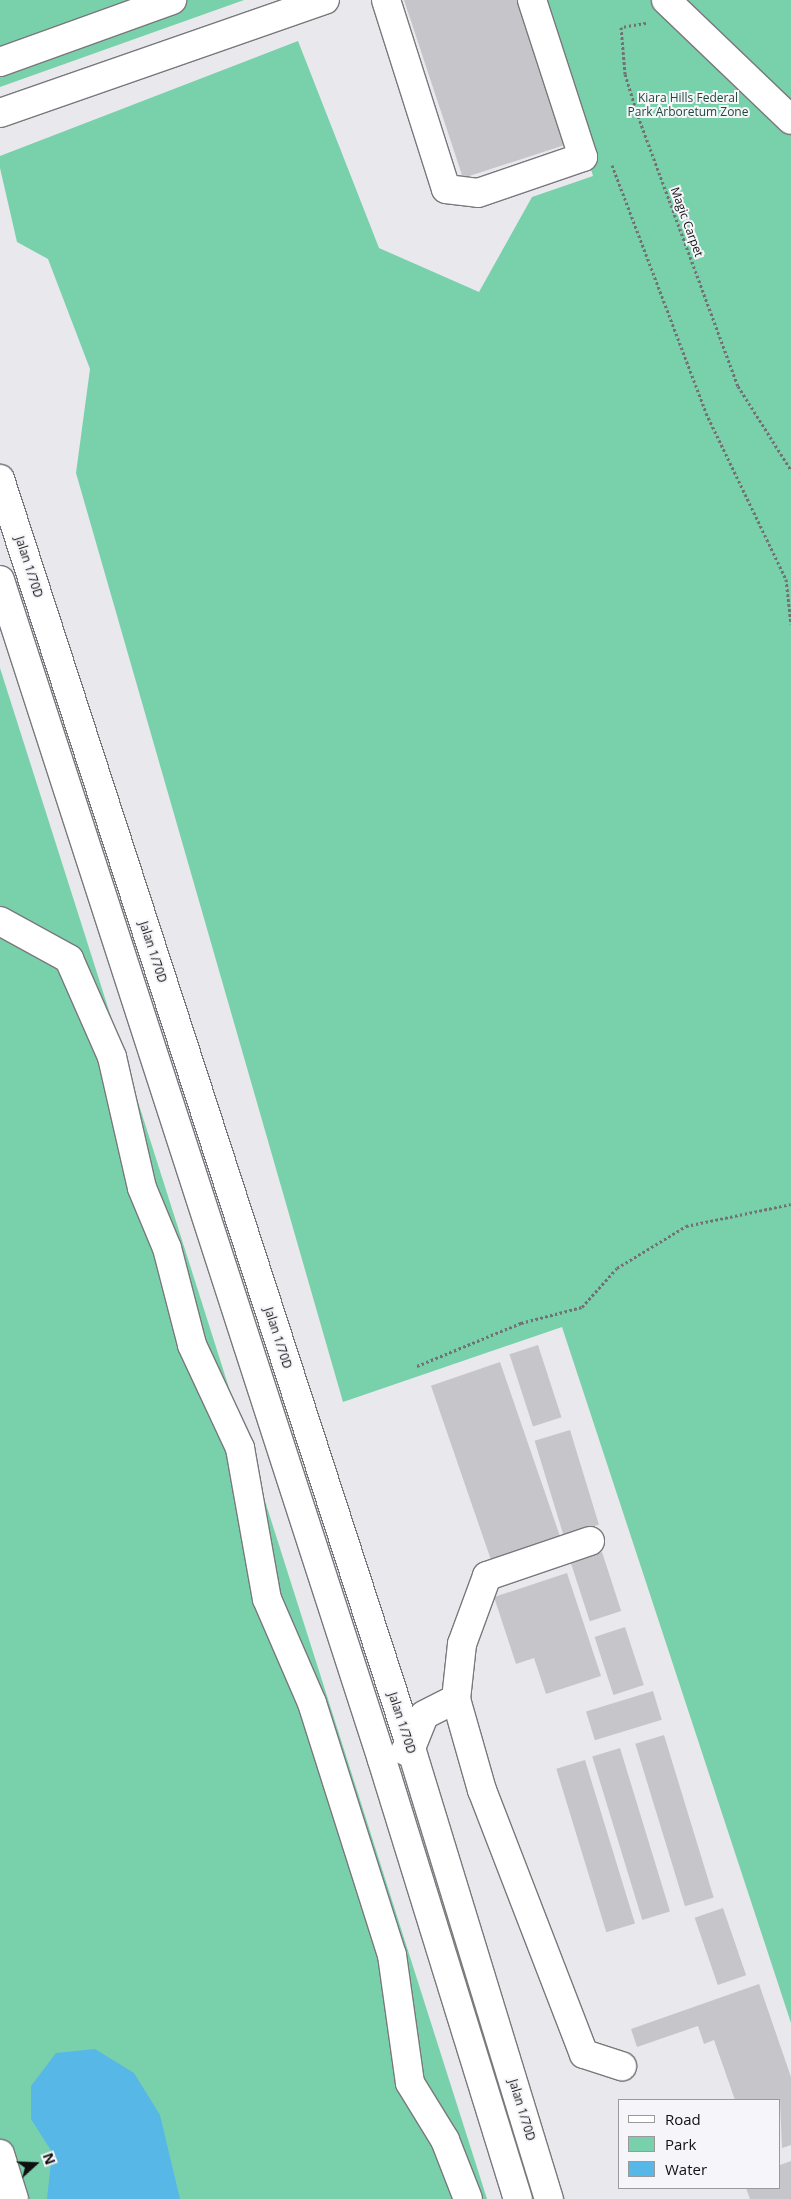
<!DOCTYPE html>
<style>
body{margin:0}
#map{position:relative;width:791px;height:2199px;overflow:hidden;background:#e9e8ed;font-family:"Open Sans",sans-serif}
div>[style]{position:absolute}
.green>*{inset:0;background:#79d1ab}
.water>*{inset:0;background:#57b7e6}
.building>*{inset:0;background:#c6c6ca;transform-origin:0 0}
.path>*{height:3px;margin-top:-1.5px;transform-origin:0;background:repeating-linear-gradient(90deg,#727174 0 2.5px,transparent 0 5px)}
.roads{filter:drop-shadow(1px 0 #79787c) drop-shadow(-1px 0 #79787c) drop-shadow(0 1px #79787c) drop-shadow(0 -1px #79787c)}
.minor>*{height:28px;margin:-14px;padding:0 14px;transform-origin:14px;border-radius:14px;background:#fff}
span{translate:-50% -50%;white-space:nowrap;text-align:center;line-height:1.15;-webkit-text-stroke:4px #f6f6fa;paint-order:stroke}
.park-label{font-size:12px;color:#1e4937}
.street-label{font-size:12px;color:#101011}
.legend{position:absolute;left:618px;top:2099px;width:162px;height:90px;box-sizing:border-box;background:#f6f6fa;border:1px solid #9a9a9d;margin:0;padding:6px 9px;list-style:none;font-size:15px;color:#101011}
.legend li{display:flex;align-items:center;gap:10px;height:25px}
.legend b{width:25px;border:1px solid #9a9a9d}
.north{position:absolute;left:10px;top:2139px;width:50px;height:50px;-webkit-text-stroke:4px #f6f6fa;paint-order:stroke;rotate:70deg;font-size:14px;font-weight:700;line-height:20px;text-align:center;color:#101011}
.north::after{content:'';display:block;margin:auto;width:18px;height:22px;background:#101011;clip-path:polygon(50% 0,100% 100%,50% 72%,0 100%)}
</style>
<div id="map">
<div class="green">
<div style="clip-path:polygon(0 0,244px 0,0 87px)"></div>
<div style="clip-path:polygon(541px 0,791px 0,791px 2023px,562px 1327px,343px 1402px,76px 473px,90px 369px,48px 259px,17px 242px,0 168px,0 156px,298px 41px,379px 248px,479px 292px,532px 197px,593px 176px)"></div>
<div style="clip-path:polygon(0 668px,487px 2199px,0 2199px)"></div>
</div>
<div class="water">
<div style="clip-path:polygon(95px 2049px,134px 2073px,160px 2115px,180px 2199px,47px 2199px,52px 2152px,31px 2119px,31px 2086px,56px 2053px)"></div>
</div>
<div class="building">
<div style="clip-path:polygon(404px 0,530px 0,577px 141px,463px 178px)"></div>
<div style="left:538px;top:1345px;width:76px;height:30px;rotate:72deg"></div>
<div style="left:500px;top:1362px;width:184px;height:73px;rotate:71deg"></div>
<div style="left:570px;top:1430px;width:99px;height:37px;rotate:73deg"></div>
<div style="left:602px;top:1552px;width:62px;height:33px;rotate:72deg"></div>
<div style="clip-path:polygon(567px 1573px,601px 1676px,546px 1694px,534px 1658px,516px 1664px,494px 1597px)"></div>
<div style="left:625px;top:1627px;width:61px;height:32px;rotate:72deg"></div>
<div style="left:653px;top:1691px;width:30px;height:70px;rotate:73deg"></div>
<div style="left:664px;top:1735px;width:170px;height:30px;rotate:73deg"></div>
<div style="left:620px;top:1748px;width:171px;height:29px;rotate:73deg"></div>
<div style="left:585px;top:1760px;width:171px;height:30px;rotate:73deg"></div>
<div style="left:723px;top:1908px;width:71px;height:30px;rotate:71deg"></div>
<div style="clip-path:polygon(759px 1984px,791px 2077px,791px 2145px,782px 2148px,780px 2100px,735px 2100px,714px 2040px,704px 2044px,698px 2026px,637px 2047px,631px 2029px)"></div>
<div style="clip-path:polygon(791px 2161px,791px 2199px,750px 2199px,746px 2188px,780px 2188px,780px 2165px)"></div>
</div>
<div class="path">
<div style="left:646px;top:23px;width:25px;rotate:171deg"></div>
<div style="left:621px;top:27px;width:47px;rotate:85.1deg"></div>
<div style="left:625px;top:74px;width:44px;rotate:72.8deg"></div>
<div style="left:638px;top:116px;width:288px;rotate:69.7deg"></div>
<div style="left:738px;top:386px;width:99px;rotate:57.8deg"></div>
<div style="left:612px;top:165px;width:265px;rotate:69.2deg"></div>
<div style="left:706px;top:413px;width:184px;rotate:64.3deg"></div>
<div style="left:786px;top:579px;width:45px;rotate:83.7deg"></div>
<div style="left:417px;top:1366px;width:113px;rotate:-22.5deg"></div>
<div style="left:521px;top:1323px;width:63px;rotate:-14.7deg"></div>
<div style="left:582px;top:1307px;width:52px;rotate:-48.1deg"></div>
<div style="left:617px;top:1268px;width:81px;rotate:-31.3deg"></div>
<div style="left:686px;top:1226px;width:107px;rotate:-11.8deg"></div>
</div>
<div class="roads">
<div class="minor">
<div style="left:386px;top:0;width:198px;rotate:72.4deg"></div>
<div style="left:446px;top:189px;width:32px;rotate:7deg"></div>
<div style="left:478px;top:193px;width:111px;rotate:-18.9deg"></div>
<div style="left:583px;top:157px;width:165px;rotate:-108deg"></div>
<div style="left:666px;top:0;width:173px;rotate:43.8deg"></div>
<div style="left:0;top:62px;width:183px;rotate:-19.8deg"></div>
<div style="left:0;top:113px;width:344px;rotate:-19.2deg"></div>
<div style="left:0;top:479px;width:1334px;rotate:72.05deg"></div>
<div style="left:411px;top:1748px;width:472px;rotate:73deg"></div>
<div style="left:0;top:580px;width:1240px;rotate:72.06deg"></div>
<div style="left:382px;top:1760px;width:460px;rotate:72.8deg"></div>
<div style="left:0;top:921px;width:79px;rotate:28.8deg"></div>
<div style="left:69px;top:959px;width:107px;rotate:66.3deg"></div>
<div style="left:112px;top:1057px;width:134px;rotate:77.1deg"></div>
<div style="left:142px;top:1188px;width:65px;rotate:67.4deg"></div>
<div style="left:167px;top:1248px;width:100px;rotate:75.5deg"></div>
<div style="left:192px;top:1345px;width:114px;rotate:65deg"></div>
<div style="left:240px;top:1448px;width:153px;rotate:79.9deg"></div>
<div style="left:267px;top:1599px;width:113px;rotate:66.6deg"></div>
<div style="left:312px;top:1703px;width:264px;rotate:72.4deg"></div>
<div style="left:392px;top:1955px;width:129px;rotate:82deg"></div>
<div style="left:410px;top:2083px;width:67px;rotate:58.4deg"></div>
<div style="left:445px;top:2140px;width:63px;rotate:68.7deg"></div>
<div style="left:590px;top:1541px;width:109px;rotate:161.2deg"></div>
<div style="left:487px;top:1576px;width:72px;rotate:110.2deg"></div>
<div style="left:462px;top:1644px;width:55px;rotate:96.2deg"></div>
<div style="left:456px;top:1699px;width:95px;rotate:74.1deg"></div>
<div style="left:482px;top:1790px;width:283px;rotate:68.9deg"></div>
<div style="left:584px;top:2054px;width:40px;rotate:18deg"></div>
<div style="left:405px;top:1751px;width:7px;rotate:-27deg"></div>
<div style="left:411px;top:1748px;width:35px;rotate:-68deg"></div>
<div style="left:424px;top:1715px;width:36px;rotate:-27deg"></div>
<div style="left:0;top:2154px;width:47px;rotate:72.7deg"></div>
</div>
</div>
<div class="park-label">
<span style="left:688px;top:105px">Kiara Hills Federal<br>Park Arboretum Zone</span>
</div>
<div class="street-label">
<span style="left:687px;top:222px;rotate:70deg">Magic Carpet</span>
<span style="left:29px;top:567px;rotate:72deg">Jalan 1/70D</span>
<span style="left:153px;top:952px;rotate:72deg">Jalan 1/70D</span>
<span style="left:278px;top:1338px;rotate:72deg">Jalan 1/70D</span>
<span style="left:402px;top:1723px;rotate:72deg">Jalan 1/70D</span>
<span style="left:522px;top:2110px;rotate:73deg">Jalan 1/70D</span>
</div>
<ul class="legend">
<li><b style="height:6px;background:#fff"></b>Road</li>
<li><b style="height:14px;background:#79d1ab"></b>Park</li>
<li><b style="height:14px;background:#57b7e6"></b>Water</li>
</ul>
<div class="north">N</div>
</div>
